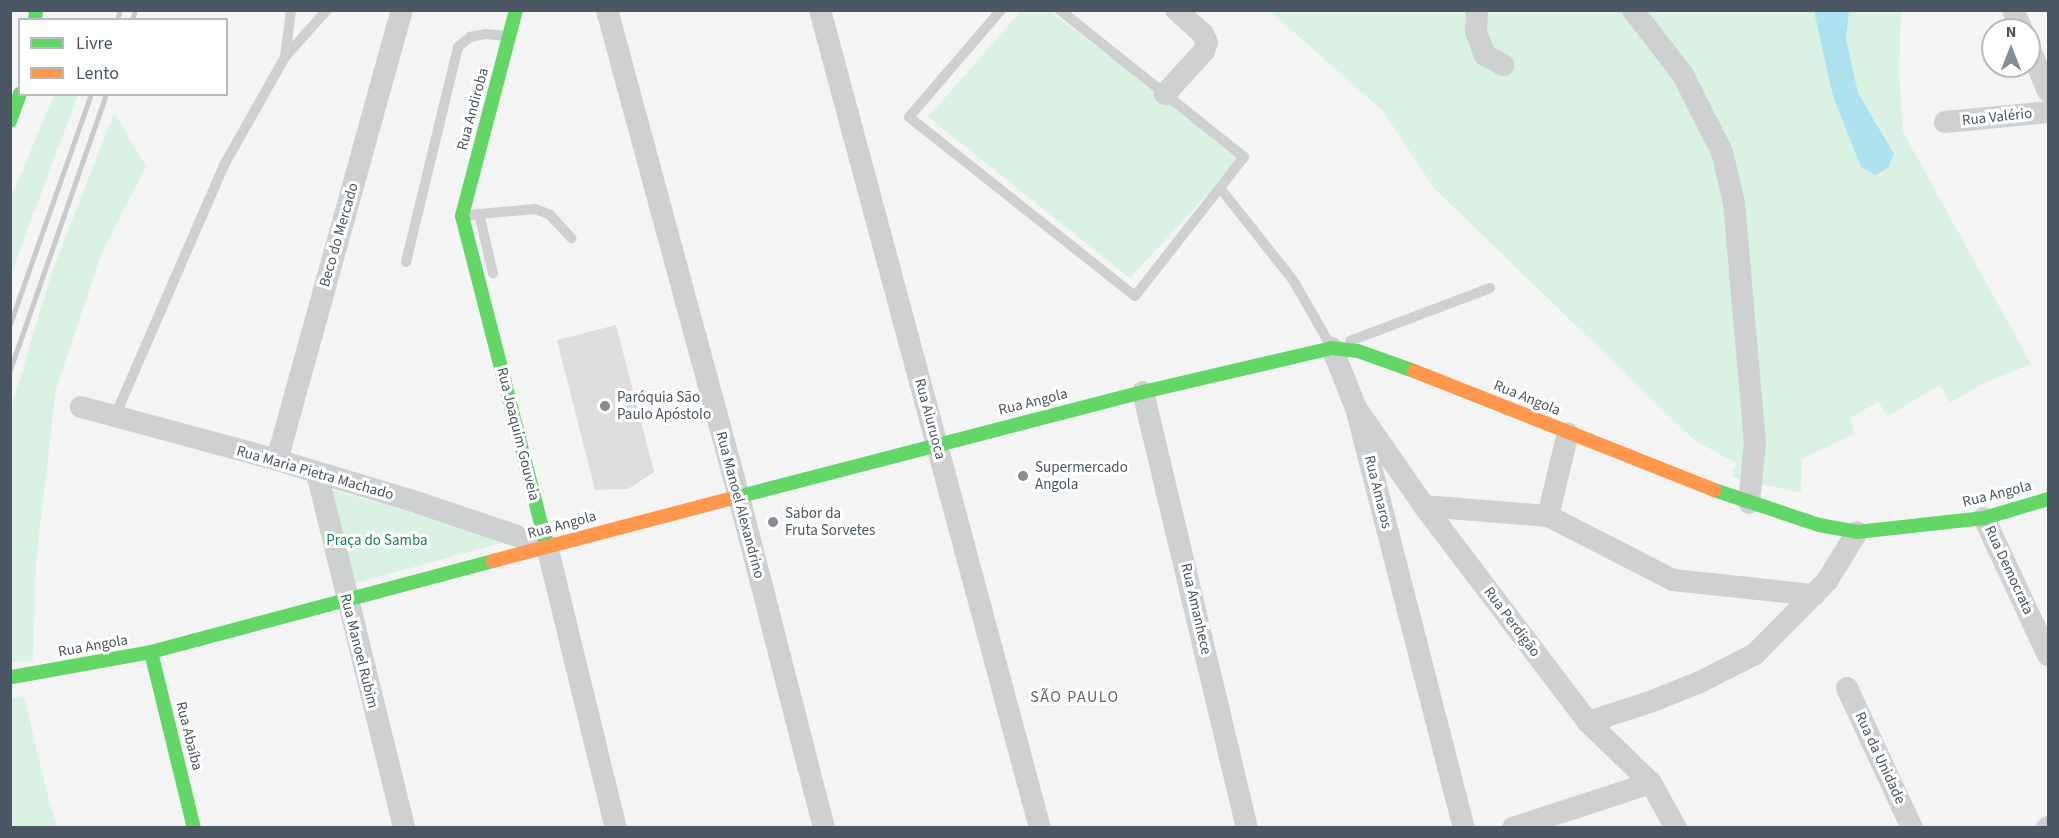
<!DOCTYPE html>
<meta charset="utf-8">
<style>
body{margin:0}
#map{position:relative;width:2059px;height:838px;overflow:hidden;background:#f4f4f4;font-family:"Source Sans 3",sans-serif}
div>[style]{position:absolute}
.green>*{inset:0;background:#d9f2e3}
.water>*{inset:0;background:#aee2f0}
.building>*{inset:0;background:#ddddde}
.lane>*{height:10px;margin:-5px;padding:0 5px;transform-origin:5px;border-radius:5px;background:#ced0d2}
.street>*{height:22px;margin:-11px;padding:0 11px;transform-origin:11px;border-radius:11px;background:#ced0d2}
.fast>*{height:14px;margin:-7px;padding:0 7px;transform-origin:7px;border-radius:7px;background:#63d668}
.slow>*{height:14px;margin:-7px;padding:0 7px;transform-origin:7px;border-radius:7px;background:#ff974d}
.rail>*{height:4.5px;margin:-2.25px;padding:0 2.25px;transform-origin:2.25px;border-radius:2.25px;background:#c9cacc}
.dots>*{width:16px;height:16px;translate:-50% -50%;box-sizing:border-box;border:3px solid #fff;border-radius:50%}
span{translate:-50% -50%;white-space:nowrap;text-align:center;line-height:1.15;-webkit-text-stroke:6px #fff;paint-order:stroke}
.street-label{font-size:15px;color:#4a5661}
.poi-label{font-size:15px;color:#4a5661}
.left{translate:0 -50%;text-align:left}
.park-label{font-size:15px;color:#17864f}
.neighbourhood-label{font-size:16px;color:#5f6368;letter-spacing:1.5px}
.frame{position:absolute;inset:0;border:12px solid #4a5661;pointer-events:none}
.legend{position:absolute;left:18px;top:18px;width:210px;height:78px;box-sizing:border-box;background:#fff;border:2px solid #b7bbc0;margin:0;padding:8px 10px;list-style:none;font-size:18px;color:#4a5661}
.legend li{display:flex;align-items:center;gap:12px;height:30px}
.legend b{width:30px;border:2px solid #b7bbc0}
.north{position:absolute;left:1981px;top:18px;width:60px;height:60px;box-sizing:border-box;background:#fff;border:2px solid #b7bbc0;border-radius:50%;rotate:0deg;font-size:16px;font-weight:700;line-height:24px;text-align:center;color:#4a5661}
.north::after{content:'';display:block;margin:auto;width:21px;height:27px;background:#868d94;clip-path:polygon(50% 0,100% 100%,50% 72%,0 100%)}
</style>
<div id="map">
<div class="green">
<div style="clip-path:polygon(1021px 11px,1050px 11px,1242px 157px,1130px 278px,928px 117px)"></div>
<div style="clip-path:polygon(1270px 11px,1901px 11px,1899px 70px,1903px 132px,2031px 364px,1986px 382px,1950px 403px,1940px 385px,1888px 416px,1878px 402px,1850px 418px,1854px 434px,1802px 459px,1801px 493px,1732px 477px,1736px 463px,1694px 440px,1434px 188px,1383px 111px)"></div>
<div style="clip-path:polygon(54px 95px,78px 95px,11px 274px,11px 198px)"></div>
<div style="clip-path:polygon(114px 113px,146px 166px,101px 255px,56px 389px,36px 562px,33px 661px,11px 662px,11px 409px,52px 272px)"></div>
<div style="clip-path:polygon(326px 488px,500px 538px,501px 543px,352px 584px)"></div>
<div style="clip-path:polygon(24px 696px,46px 789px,57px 827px,11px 827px,11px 698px)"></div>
</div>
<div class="water">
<div style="clip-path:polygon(1814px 11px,1849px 11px,1846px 39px,1858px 93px,1894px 154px,1888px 168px,1875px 175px,1861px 167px,1833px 96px)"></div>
</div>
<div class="building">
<div style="clip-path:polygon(616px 325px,654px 472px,628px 489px,595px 490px,557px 340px)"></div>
</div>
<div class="lane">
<div style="left:1001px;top:10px;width:141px;rotate:130.7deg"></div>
<div style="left:909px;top:117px;width:288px;rotate:38.4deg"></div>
<div style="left:1135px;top:296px;width:177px;rotate:-51.9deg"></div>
<div style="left:1244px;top:157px;width:236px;rotate:-141.4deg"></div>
<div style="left:285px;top:57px;width:63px;rotate:-48.2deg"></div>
<div style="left:1220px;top:188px;width:117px;rotate:51.6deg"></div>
<div style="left:1293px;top:280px;width:76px;rotate:60.1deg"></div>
<div style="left:479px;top:214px;width:56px;rotate:-5.1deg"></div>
<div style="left:535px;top:209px;width:15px;rotate:20deg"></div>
<div style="left:549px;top:214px;width:33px;rotate:47deg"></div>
<div style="left:465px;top:216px;width:14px;rotate:-8deg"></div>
<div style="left:479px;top:214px;width:61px;rotate:76.7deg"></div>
<div style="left:406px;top:262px;width:221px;rotate:-76.4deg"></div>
<div style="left:458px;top:47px;width:16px;rotate:-40deg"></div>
<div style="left:470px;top:37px;width:15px;rotate:-11deg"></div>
<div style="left:485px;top:34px;width:21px;rotate:5deg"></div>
<div style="left:1350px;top:341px;width:150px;rotate:-20.7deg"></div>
<div style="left:115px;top:416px;width:274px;rotate:-66.5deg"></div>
<div style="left:224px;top:165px;width:124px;rotate:-60.5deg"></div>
<div style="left:285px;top:57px;width:47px;rotate:-82.7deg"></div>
</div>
<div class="street">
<div style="left:607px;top:10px;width:505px;rotate:74.83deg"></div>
<div style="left:739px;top:497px;width:342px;rotate:75.6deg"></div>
<div style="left:820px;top:10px;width:847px;rotate:74.95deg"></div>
<div style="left:1477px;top:10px;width:22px;rotate:93deg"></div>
<div style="left:1476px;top:32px;width:25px;rotate:69deg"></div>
<div style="left:1485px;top:55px;width:21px;rotate:29deg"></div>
<div style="left:1633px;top:10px;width:82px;rotate:52.4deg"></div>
<div style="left:1683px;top:75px;width:86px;rotate:63.1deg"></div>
<div style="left:1722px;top:152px;width:52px;rotate:76.8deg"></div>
<div style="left:1734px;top:203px;width:240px;rotate:85deg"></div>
<div style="left:1755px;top:442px;width:61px;rotate:95.6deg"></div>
<div style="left:2013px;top:10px;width:22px;rotate:66deg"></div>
<div style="left:2029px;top:47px;width:48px;rotate:66.6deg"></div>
<div style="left:1165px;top:94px;width:58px;rotate:-47.8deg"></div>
<div style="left:1204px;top:51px;width:9px;rotate:-72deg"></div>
<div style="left:1207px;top:42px;width:9px;rotate:-117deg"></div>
<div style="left:1203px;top:34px;width:36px;rotate:-138deg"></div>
<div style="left:1945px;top:122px;width:103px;rotate:-5.5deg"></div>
<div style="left:1332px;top:348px;width:65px;rotate:68.2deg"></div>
<div style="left:1356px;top:408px;width:434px;rotate:75.6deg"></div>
<div style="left:1143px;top:392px;width:448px;rotate:76.6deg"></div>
<div style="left:81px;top:407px;width:203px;rotate:15.1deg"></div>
<div style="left:277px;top:460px;width:148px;rotate:16.8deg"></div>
<div style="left:419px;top:503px;width:135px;rotate:18.6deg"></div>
<div style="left:547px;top:546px;width:290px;rotate:76.3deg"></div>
<div style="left:1356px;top:408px;width:119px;rotate:55.2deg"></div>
<div style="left:1424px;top:506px;width:271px;rotate:52.8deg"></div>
<div style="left:1588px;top:722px;width:88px;rotate:44.1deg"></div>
<div style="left:1651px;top:783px;width:51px;rotate:60.9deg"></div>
<div style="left:277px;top:460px;width:467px;rotate:-74.5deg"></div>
<div style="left:317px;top:473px;width:366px;rotate:76.2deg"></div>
<div style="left:1424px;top:506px;width:124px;rotate:4.6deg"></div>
<div style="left:1548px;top:516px;width:140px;rotate:27.1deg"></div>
<div style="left:1673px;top:580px;width:142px;rotate:6.1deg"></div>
<div style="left:1548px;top:516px;width:85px;rotate:-76.5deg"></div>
<div style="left:1984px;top:518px;width:151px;rotate:65deg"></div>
<div style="left:1847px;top:688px;width:154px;rotate:65.1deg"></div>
<div style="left:1588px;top:722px;width:65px;rotate:-17.9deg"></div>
<div style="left:1650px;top:702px;width:54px;rotate:-21.8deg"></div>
<div style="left:1700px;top:682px;width:62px;rotate:-27deg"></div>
<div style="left:1755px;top:654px;width:103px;rotate:-45.4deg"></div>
<div style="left:1827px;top:581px;width:57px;rotate:-58.5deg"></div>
<div style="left:1513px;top:828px;width:145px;rotate:-18.1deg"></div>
<div style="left:2047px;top:828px;width:1px;rotate:-45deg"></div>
</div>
<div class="fast">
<div style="left:516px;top:10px;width:213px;rotate:104.7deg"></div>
<div style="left:462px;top:216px;width:341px;rotate:75.6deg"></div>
<div style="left:35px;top:20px;width:10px;rotate:-84deg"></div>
<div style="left:10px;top:121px;width:29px;rotate:-70deg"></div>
<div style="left:1714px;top:490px;width:111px;rotate:18.4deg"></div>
<div style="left:1819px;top:525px;width:39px;rotate:10deg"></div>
<div style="left:1857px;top:532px;width:128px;rotate:-6.3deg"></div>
<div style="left:1984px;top:518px;width:67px;rotate:-16.5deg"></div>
<div style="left:737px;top:497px;width:419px;rotate:-14.5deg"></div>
<div style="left:1143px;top:392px;width:194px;rotate:-13.1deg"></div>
<div style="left:1332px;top:348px;width:26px;rotate:7deg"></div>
<div style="left:1358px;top:351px;width:59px;rotate:19.7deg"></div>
<div style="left:151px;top:652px;width:181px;rotate:76.3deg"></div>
<div style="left:12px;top:677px;width:141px;rotate:-10.2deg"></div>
<div style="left:151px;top:652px;width:354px;rotate:-14.9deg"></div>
</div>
<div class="slow">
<div style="left:1414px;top:371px;width:323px;rotate:21.6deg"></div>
<div style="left:493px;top:561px;width:252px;rotate:-14.7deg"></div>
</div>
<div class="rail">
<div style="left:117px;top:20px;width:10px;rotate:-73deg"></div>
<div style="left:132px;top:20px;width:10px;rotate:-73deg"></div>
<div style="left:10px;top:324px;width:244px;rotate:-70.6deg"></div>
<div style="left:10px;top:370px;width:292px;rotate:-70.8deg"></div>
</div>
<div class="dots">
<div style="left:605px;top:406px;background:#868d94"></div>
<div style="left:1023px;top:476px;background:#868d94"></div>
<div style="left:773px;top:522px;background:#868d94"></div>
</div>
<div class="street-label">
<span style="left:473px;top:109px;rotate:-75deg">Rua Andiroba</span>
<span style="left:1997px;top:117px;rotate:-6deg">Rua Valério</span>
<span style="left:339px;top:235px;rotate:-74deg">Beco do Mercado</span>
<span style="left:1527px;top:398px;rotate:22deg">Rua Angola</span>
<span style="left:1033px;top:402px;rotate:-14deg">Rua Angola</span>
<span style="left:930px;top:419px;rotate:75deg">Rua Aiuruoca</span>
<span style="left:518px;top:434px;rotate:76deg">Rua Joaquim Gouveia</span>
<span style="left:315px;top:473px;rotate:16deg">Rua Maria Pietra Machado</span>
<span style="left:1378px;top:492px;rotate:76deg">Rua Amaros</span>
<span style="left:1997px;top:494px;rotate:-14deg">Rua Angola</span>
<span style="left:740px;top:505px;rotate:75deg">Rua Manoel Alexandrino</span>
<span style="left:562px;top:525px;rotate:-15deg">Rua Angola</span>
<span style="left:2009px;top:570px;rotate:65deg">Rua Democrata</span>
<span style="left:1196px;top:609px;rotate:77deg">Rua Amanhece</span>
<span style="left:1512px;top:622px;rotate:53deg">Rua Perdigão</span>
<span style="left:93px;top:646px;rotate:-10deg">Rua Angola</span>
<span style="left:359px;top:651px;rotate:76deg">Rua Manoel Rubim</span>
<span style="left:189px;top:736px;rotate:76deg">Rua Abaíba</span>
<span style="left:1880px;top:758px;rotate:65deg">Rua da Unidade</span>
</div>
<div class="poi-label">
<span class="left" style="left:617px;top:406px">Paróquia São<br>Paulo Apóstolo</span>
<span class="left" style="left:1035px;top:476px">Supermercado<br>Angola</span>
<span class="left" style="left:785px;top:522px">Sabor da<br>Fruta Sorvetes</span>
</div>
<div class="park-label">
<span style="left:377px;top:541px">Praça do Samba</span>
</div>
<div class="neighbourhood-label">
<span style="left:1075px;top:697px">SÃO PAULO</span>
</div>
<div class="frame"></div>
<ul class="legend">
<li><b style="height:8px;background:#63d668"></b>Livre</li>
<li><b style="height:8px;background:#ff974d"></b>Lento</li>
</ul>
<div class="north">N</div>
</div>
